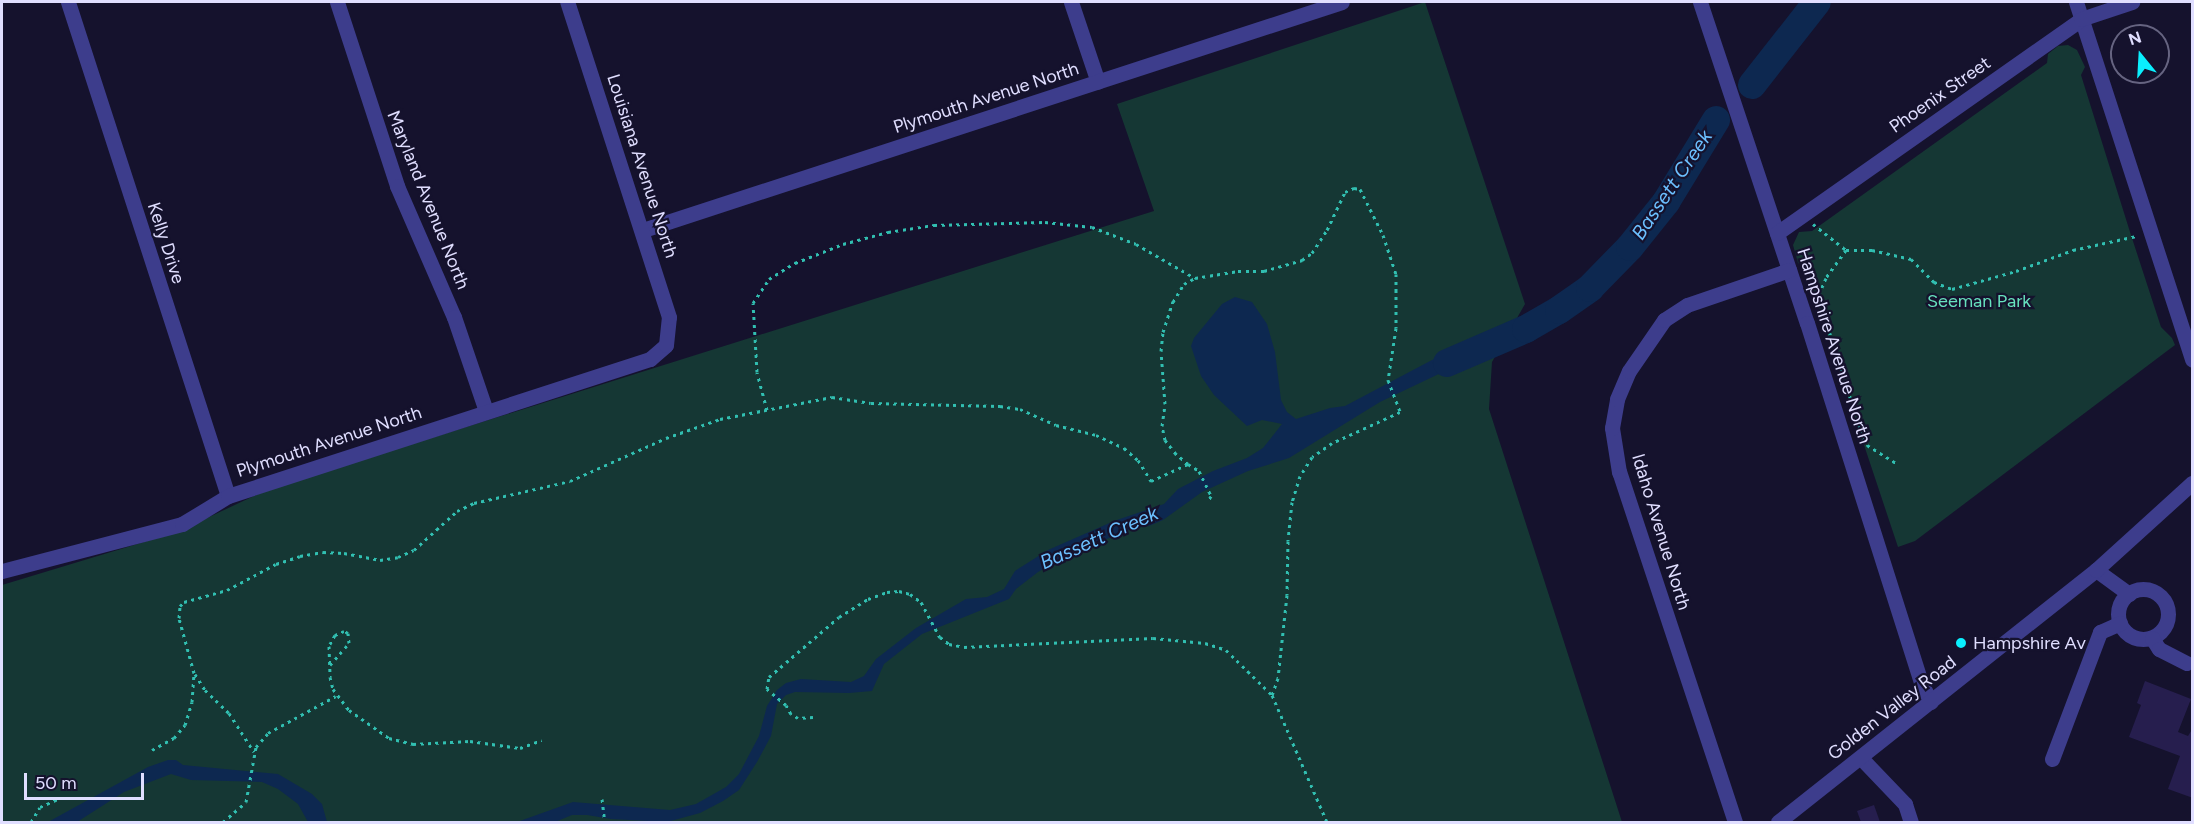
<!DOCTYPE html>
<style>
body{margin:0}
#map{position:relative;width:2194px;height:824px;overflow:hidden;background:#15122d;font-family:Figtree,sans-serif}
div>[style]{position:absolute}
.green>*{inset:0;background:#153734}
.water>*{inset:0;background:#0d2850}
.river>*{height:28px;margin:-14px;padding:0 14px;transform-origin:14px;border-radius:14px;background:#0d2850}
.building>*{inset:0;background:#261e4e}
.path>*{height:3px;margin-top:-1.5px;transform-origin:0;background:repeating-linear-gradient(90deg,#31bfb1 0 3px,transparent 0 7.5px)}
.minor>*{height:15px;margin:-7.5px;padding:0 7.5px;transform-origin:7.5px;border-radius:7.5px;background:#3d3d8c}
.minor>.ring{margin:-7.5px;padding:0;box-sizing:content-box;background:none;border:15px solid #3d3d8c;border-radius:50%}
.dots>*{width:16px;height:16px;translate:-50% -50%;box-sizing:border-box;border:3px solid #15122d;border-radius:50%}
span{translate:-50% -50%;white-space:nowrap;text-align:center;line-height:1.15;-webkit-text-stroke:4.5px #15122d;paint-order:stroke}
.street-label{font-size:18px;color:#e0deff}
.park-label{font-size:18px;color:#67e1be}
.poi-label{font-size:18px;color:#e0deff}
.left{translate:0 -50%;text-align:left}
.water-label{font-size:20px;color:#6cc0ff;font-style:italic}
.frame{position:absolute;inset:0;border:3px solid #e0deff;pointer-events:none}
.north{position:absolute;left:2110px;top:24px;width:60px;height:60px;box-sizing:border-box;background:#15122d;border:2px solid #666481;border-radius:50%;rotate:342deg;font-size:16px;font-weight:700;line-height:24px;text-align:center;color:#e0deff}
.north::after{content:'';display:block;margin:auto;width:21px;height:27px;background:#0aeffe;clip-path:polygon(50% 0,100% 100%,50% 72%,0 100%)}
.scale{position:absolute;left:24px;top:773px;width:120px;height:27px;box-sizing:border-box;border:3px solid #e0deff;border-top:0;padding-left:8px;font-size:18px;line-height:21px;white-space:nowrap;color:#e0deff;-webkit-text-stroke:4px #15122d;paint-order:stroke}
</style>
<div id="map">
<div class="green">
<div style="clip-path:polygon(1425px 2px,1525px 304px,1492px 362px,1489px 409px,1622px 822px,2px 822px,2px 585px,177px 532px,269px 489px,1154px 211px,1117px 104px)"></div>
<div style="clip-path:polygon(2068px 45px,2077px 50px,2085px 67px,2081px 75px,2130px 232px,2161px 327px,2172px 338px,2175px 345px,1915px 541px,1898px 547px,1805px 268px,1798px 263px,1793px 245px,1799px 232px,1812px 231px,2047px 63px,2048px 54px,2058px 46px)"></div>
</div>
<div class="water">
<div style="clip-path:polygon(1235px 297px,1252px 302px,1267px 324px,1275px 352px,1281px 400px,1287px 412px,1296px 419px,1330px 408px,1345px 406px,1432px 360px,1481px 343px,1485px 360px,1445px 371px,1380px 402px,1289px 458px,1248px 471px,1202px 492px,1163px 520px,1149px 526px,1133px 528px,1066px 556px,1038px 572px,1016px 589px,1009px 599px,922px 634px,884px 664px,872px 691px,849px 693px,795px 692px,786px 695px,777px 704px,771px 736px,757px 762px,739px 790px,723px 801px,700px 813px,667px 822px,611px 819px,587px 815px,572px 815px,555px 822px,517px 822px,573px 802px,670px 810px,696px 804px,726px 787px,739px 774px,759px 736px,767px 706px,777px 690px,786px 683px,801px 679px,851px 682px,864px 676px,876px 659px,916px 628px,966px 599px,987px 597px,1004px 589px,1015px 571px,1048px 550px,1114px 521px,1164px 504px,1178px 489px,1213px 471px,1247px 458px,1263px 448px,1282px 424px,1262px 420px,1247px 426px,1214px 395px,1201px 376px,1191px 346px,1194px 338px,1222px 304px)"></div>
<div style="clip-path:polygon(168px 760px,176px 760px,183px 765px,278px 774px,312px 794px,322px 804px,327px 822px,308px 822px,298px 804px,278px 789px,262px 782px,191px 780px,171px 774px,124px 792px,77px 822px,48px 822px,148px 767px)"></div>
</div>
<div class="river">
<div style="left:1752px;top:85px;width:105px;rotate:-51.9deg"></div>
<div style="left:1447px;top:363px;width:86px;rotate:-23.3deg"></div>
<div style="left:1526px;top:329px;width:38px;rotate:-30deg"></div>
<div style="left:1559px;top:310px;width:38px;rotate:-35deg"></div>
<div style="left:1590px;top:288px;width:57px;rotate:-45.7deg"></div>
<div style="left:1630px;top:247px;width:58px;rotate:-51.3deg"></div>
<div style="left:1666px;top:202px;width:96px;rotate:-58.6deg"></div>
</div>
<div class="building">
<div style="clip-path:polygon(2145px 681px,2191px 699px,2178px 732px,2188px 736px,2193px 728px,2193px 798px,2168px 789px,2180px 756px,2129px 737px,2141px 705px,2137px 703px)"></div>
<div style="clip-path:polygon(1874px 805px,1880px 822px,1861px 822px,1857px 811px)"></div>
</div>
<div class="path">
<div style="left:1813px;top:224px;width:42px;rotate:38.2deg"></div>
<div style="left:1846px;top:250px;width:34px;rotate:126deg"></div>
<div style="left:1826px;top:278px;width:20px;rotate:114deg"></div>
<div style="left:1818px;top:296px;width:149px;rotate:72.4deg"></div>
<div style="left:1863px;top:438px;width:8px;rotate:60deg"></div>
<div style="left:1867px;top:445px;width:36px;rotate:32deg"></div>
<div style="left:1846px;top:250px;width:26px"></div>
<div style="left:1872px;top:250px;width:40px;rotate:13deg"></div>
<div style="left:1911px;top:259px;width:33px;rotate:45deg"></div>
<div style="left:1934px;top:282px;width:19px;rotate:21deg"></div>
<div style="left:1952px;top:289px;width:66px;rotate:-15.7deg"></div>
<div style="left:2016px;top:271px;width:61px;rotate:-20.2deg"></div>
<div style="left:2073px;top:250px;width:65px;rotate:-12.5deg"></div>
<div style="left:767px;top:410px;width:39px;rotate:-105deg"></div>
<div style="left:757px;top:372px;width:69px;rotate:-93.3deg"></div>
<div style="left:753px;top:303px;width:29px;rotate:-56deg"></div>
<div style="left:769px;top:279px;width:31px;rotate:-32deg"></div>
<div style="left:795px;top:263px;width:52px;rotate:-21.6deg"></div>
<div style="left:843px;top:244px;width:47px;rotate:-14.9deg"></div>
<div style="left:888px;top:232px;width:47px;rotate:-8.7deg"></div>
<div style="left:934px;top:225px;width:111px;rotate:-1.5deg"></div>
<div style="left:1045px;top:222px;width:47px;rotate:6.1deg"></div>
<div style="left:1092px;top:227px;width:47px;rotate:21.1deg"></div>
<div style="left:1136px;top:244px;width:68px;rotate:30deg"></div>
<div style="left:1188px;top:464px;width:13px;rotate:32deg"></div>
<div style="left:1199px;top:471px;width:28px;rotate:64deg"></div>
<div style="left:1211px;top:496px;width:6px;rotate:121deg"></div>
<div style="left:330px;top:665px;width:29px;rotate:-49deg"></div>
<div style="left:349px;top:643px;width:10px;rotate:-96deg"></div>
<div style="left:348px;top:633px;width:4px;rotate:-153deg"></div>
<div style="left:344px;top:631px;width:10px;rotate:156deg"></div>
<div style="left:335px;top:635px;width:13px;rotate:119deg"></div>
<div style="left:329px;top:646px;width:31px;rotate:88deg"></div>
<div style="left:330px;top:677px;width:12px;rotate:76deg"></div>
<div style="left:333px;top:689px;width:26px;rotate:53deg"></div>
<div style="left:349px;top:710px;width:49px;rotate:35deg"></div>
<div style="left:389px;top:738px;width:25px;rotate:14deg"></div>
<div style="left:413px;top:744px;width:57px;rotate:-3deg"></div>
<div style="left:470px;top:741px;width:50px;rotate:8deg"></div>
<div style="left:520px;top:748px;width:23px;rotate:-20deg"></div>
<div style="left:195px;top:674px;width:19px;rotate:58deg"></div>
<div style="left:205px;top:690px;width:33px;rotate:44deg"></div>
<div style="left:229px;top:713px;width:46px;rotate:57.3deg"></div>
<div style="left:813px;top:717px;width:15px;rotate:176deg"></div>
<div style="left:798px;top:718px;width:8px;rotate:-150deg"></div>
<div style="left:791px;top:714px;width:10px;rotate:-119deg"></div>
<div style="left:786px;top:705px;width:25px;rotate:-140deg"></div>
<div style="left:767px;top:689px;width:12px;rotate:-81deg"></div>
<div style="left:769px;top:677px;width:92px;rotate:-40.6deg"></div>
<div style="left:839px;top:617px;width:34px;rotate:-32deg"></div>
<div style="left:868px;top:599px;width:20px;rotate:-20deg"></div>
<div style="left:887px;top:592px;width:12px;rotate:-5deg"></div>
<div style="left:899px;top:591px;width:11px;rotate:15deg"></div>
<div style="left:910px;top:594px;width:14px;rotate:36deg"></div>
<div style="left:921px;top:602px;width:40px;rotate:62deg"></div>
<div style="left:940px;top:637px;width:11px;rotate:38deg"></div>
<div style="left:949px;top:644px;width:15px;rotate:11deg"></div>
<div style="left:964px;top:647px;width:189px;rotate:-2.7deg"></div>
<div style="left:1153px;top:638px;width:52px;rotate:5.5deg"></div>
<div style="left:1205px;top:643px;width:22px;rotate:18deg"></div>
<div style="left:1226px;top:650px;width:64px;rotate:44.4deg"></div>
<div style="left:1272px;top:695px;width:138px;rotate:66.6deg"></div>
<div style="left:152px;top:750px;width:25px;rotate:-29deg"></div>
<div style="left:174px;top:738px;width:17px;rotate:-50deg"></div>
<div style="left:185px;top:725px;width:24px;rotate:-73deg"></div>
<div style="left:192px;top:702px;width:29px;rotate:-86deg"></div>
<div style="left:194px;top:673px;width:57px;rotate:-105.3deg"></div>
<div style="left:179px;top:618px;width:12px;rotate:-85deg"></div>
<div style="left:180px;top:606px;width:6px;rotate:-45deg"></div>
<div style="left:184px;top:602px;width:45px;rotate:-15.6deg"></div>
<div style="left:227px;top:590px;width:55px;rotate:-28deg"></div>
<div style="left:276px;top:564px;width:25px;rotate:-18deg"></div>
<div style="left:300px;top:556px;width:23px;rotate:-10deg"></div>
<div style="left:323px;top:552px;width:21px;rotate:3deg"></div>
<div style="left:344px;top:553px;width:37px;rotate:11deg"></div>
<div style="left:380px;top:560px;width:18px;rotate:-9deg"></div>
<div style="left:398px;top:557px;width:17px;rotate:-24deg"></div>
<div style="left:414px;top:550px;width:58px;rotate:-42.2deg"></div>
<div style="left:457px;top:511px;width:19px;rotate:-25deg"></div>
<div style="left:474px;top:503px;width:98px;rotate:-12.9deg"></div>
<div style="left:570px;top:481px;width:105px;rotate:-24.1deg"></div>
<div style="left:666px;top:438px;width:57px;rotate:-19.4deg"></div>
<div style="left:720px;top:419px;width:114px;rotate:-11.1deg"></div>
<div style="left:832px;top:397px;width:39px;rotate:9deg"></div>
<div style="left:871px;top:403px;width:129px;rotate:1.3deg"></div>
<div style="left:1000px;top:406px;width:20px;rotate:9deg"></div>
<div style="left:1020px;top:409px;width:39px;rotate:24deg"></div>
<div style="left:1056px;top:425px;width:41px;rotate:14deg"></div>
<div style="left:1096px;top:435px;width:31px;rotate:25deg"></div>
<div style="left:1124px;top:448px;width:18px;rotate:41deg"></div>
<div style="left:1138px;top:460px;width:25px;rotate:58deg"></div>
<div style="left:1151px;top:481px;width:41px;rotate:-24.7deg"></div>
<div style="left:1188px;top:464px;width:16px;rotate:-140deg"></div>
<div style="left:1176px;top:454px;width:18px;rotate:-128deg"></div>
<div style="left:1165px;top:440px;width:14px;rotate:-102deg"></div>
<div style="left:1162px;top:426px;width:22px;rotate:-82deg"></div>
<div style="left:1165px;top:404px;width:53px;rotate:-94.3deg"></div>
<div style="left:1161px;top:351px;width:19px;rotate:-84deg"></div>
<div style="left:1163px;top:332px;width:32px;rotate:-72deg"></div>
<div style="left:1173px;top:302px;width:21px;rotate:-59deg"></div>
<div style="left:1184px;top:284px;width:13px;rotate:-29deg"></div>
<div style="left:1195px;top:278px;width:44px;rotate:-9.2deg"></div>
<div style="left:1238px;top:271px;width:26px"></div>
<div style="left:1264px;top:271px;width:40px;rotate:-16deg"></div>
<div style="left:1302px;top:260px;width:12px;rotate:-35deg"></div>
<div style="left:1312px;top:253px;width:27px;rotate:-57deg"></div>
<div style="left:1327px;top:230px;width:42px;rotate:-64.7deg"></div>
<div style="left:1345px;top:192px;width:10px;rotate:-24deg"></div>
<div style="left:1354px;top:188px;width:6px;rotate:9deg"></div>
<div style="left:1360px;top:189px;width:51px;rotate:63.4deg"></div>
<div style="left:1383px;top:235px;width:41px;rotate:71.6deg"></div>
<div style="left:1396px;top:274px;width:54px;rotate:90deg"></div>
<div style="left:1396px;top:328px;width:53px;rotate:98.7deg"></div>
<div style="left:1388px;top:380px;width:34px;rotate:69deg"></div>
<div style="left:1400px;top:412px;width:75px;rotate:155.5deg"></div>
<div style="left:1332px;top:443px;width:24px;rotate:145deg"></div>
<div style="left:1312px;top:457px;width:22px;rotate:122deg"></div>
<div style="left:1300px;top:476px;width:27px;rotate:107deg"></div>
<div style="left:1292px;top:502px;width:39px;rotate:96deg"></div>
<div style="left:1288px;top:541px;width:54px;rotate:91.1deg"></div>
<div style="left:1287px;top:595px;width:83px;rotate:96.2deg"></div>
<div style="left:1278px;top:678px;width:18px;rotate:109deg"></div>
<div style="left:602px;top:799px;width:23px;rotate:83deg"></div>
<div style="left:31px;top:822px;width:17px;rotate:-59deg"></div>
<div style="left:40px;top:807px;width:20px;rotate:-24deg"></div>
<div style="left:223px;top:822px;width:30px;rotate:-41deg"></div>
<div style="left:246px;top:802px;width:56px;rotate:-79.7deg"></div>
<div style="left:256px;top:747px;width:18px;rotate:-49deg"></div>
<div style="left:268px;top:733px;width:77px;rotate:-28.6deg"></div>
</div>
<div class="minor">
<div style="left:68px;top:2px;width:519px;rotate:72.05deg"></div>
<div style="left:337px;top:2px;width:194px;rotate:71.9deg"></div>
<div style="left:397px;top:186px;width:143px;rotate:66.5deg"></div>
<div style="left:454px;top:317px;width:99px;rotate:71.2deg"></div>
<div style="left:1071px;top:2px;width:84px;rotate:71.4deg"></div>
<div style="left:1700px;top:2px;width:338px;rotate:71.6deg"></div>
<div style="left:1807px;top:323px;width:380px;rotate:72.4deg"></div>
<div style="left:1922px;top:685px;width:19px;rotate:62deg"></div>
<div style="left:2076px;top:2px;width:376px;rotate:72deg"></div>
<div style="left:643px;top:230px;width:735px;rotate:-18.07deg"></div>
<div style="left:1777px;top:233px;width:372px;rotate:-35.1deg"></div>
<div style="left:2081px;top:19px;width:54px;rotate:-18.4deg"></div>
<div style="left:2096px;top:570px;width:41px;rotate:36deg"></div>
<div style="left:2px;top:571px;width:186px;rotate:-14.6deg"></div>
<div style="left:182px;top:524px;width:54px;rotate:-31.3deg"></div>
<div style="left:228px;top:496px;width:444px;rotate:-18deg"></div>
<div style="left:650px;top:359px;width:21px;rotate:-41deg"></div>
<div style="left:666px;top:345px;width:28px;rotate:-84deg"></div>
<div style="left:669px;top:317px;width:331px;rotate:-107.9deg"></div>
<div class="ring" style="left:2118px;top:589px;width:35px;height:35px"></div>
<div style="left:2152px;top:638px;width:13px;rotate:58deg"></div>
<div style="left:2159px;top:649px;width:31px;rotate:27deg"></div>
<div style="left:1861px;top:758px;width:64px;rotate:46.3deg"></div>
<div style="left:1905px;top:804px;width:19px;rotate:72deg"></div>
<div style="left:2052px;top:759px;width:136px;rotate:-69.3deg"></div>
<div style="left:2100px;top:632px;width:22px;rotate:-24deg"></div>
<div style="left:1735px;top:822px;width:369px;rotate:-108.3deg"></div>
<div style="left:1619px;top:472px;width:45px;rotate:-99deg"></div>
<div style="left:1612px;top:428px;width:29px;rotate:-80deg"></div>
<div style="left:1617px;top:399px;width:30px;rotate:-67deg"></div>
<div style="left:1629px;top:371px;width:62px;rotate:-55.5deg"></div>
<div style="left:1664px;top:320px;width:27px;rotate:-33deg"></div>
<div style="left:1687px;top:305px;width:108px;rotate:-18.9deg"></div>
<div style="left:1778px;top:822px;width:406px;rotate:-38.4deg"></div>
<div style="left:2096px;top:570px;width:130px;rotate:-42.2deg"></div>
</div>
<div class="dots">
<div style="left:1961px;top:643px;background:#0aeffe"></div>
</div>
<div class="street-label">
<span style="left:1940px;top:95px;rotate:-35deg">Phoenix Street</span>
<span style="left:986px;top:98px;rotate:-18deg">Plymouth Avenue North</span>
<span style="left:642px;top:166px;rotate:72deg">Louisiana Avenue North</span>
<span style="left:428px;top:200px;rotate:68deg">Maryland Avenue North</span>
<span style="left:166px;top:243px;rotate:72deg">Kelly Drive</span>
<span style="left:1834px;top:346px;rotate:72deg">Hampshire Avenue North</span>
<span style="left:329px;top:442px;rotate:-18deg">Plymouth Avenue North</span>
<span style="left:1661px;top:532px;rotate:73deg">Idaho Avenue North</span>
<span style="left:1892px;top:708px;rotate:-38deg">Golden Valley Road</span>
</div>
<div class="park-label">
<span style="left:1979px;top:301px">Seeman Park</span>
</div>
<div class="poi-label">
<span class="left" style="left:1973px;top:643px">Hampshire Av</span>
</div>
<div class="water-label">
<span style="left:1672px;top:185px;rotate:-56deg">Bassett Creek</span>
<span style="left:1099px;top:538px;rotate:-24deg">Bassett Creek</span>
</div>
<div class="frame"></div>
<div class="north">N</div>
<div class="scale">50 m</div>
</div>
